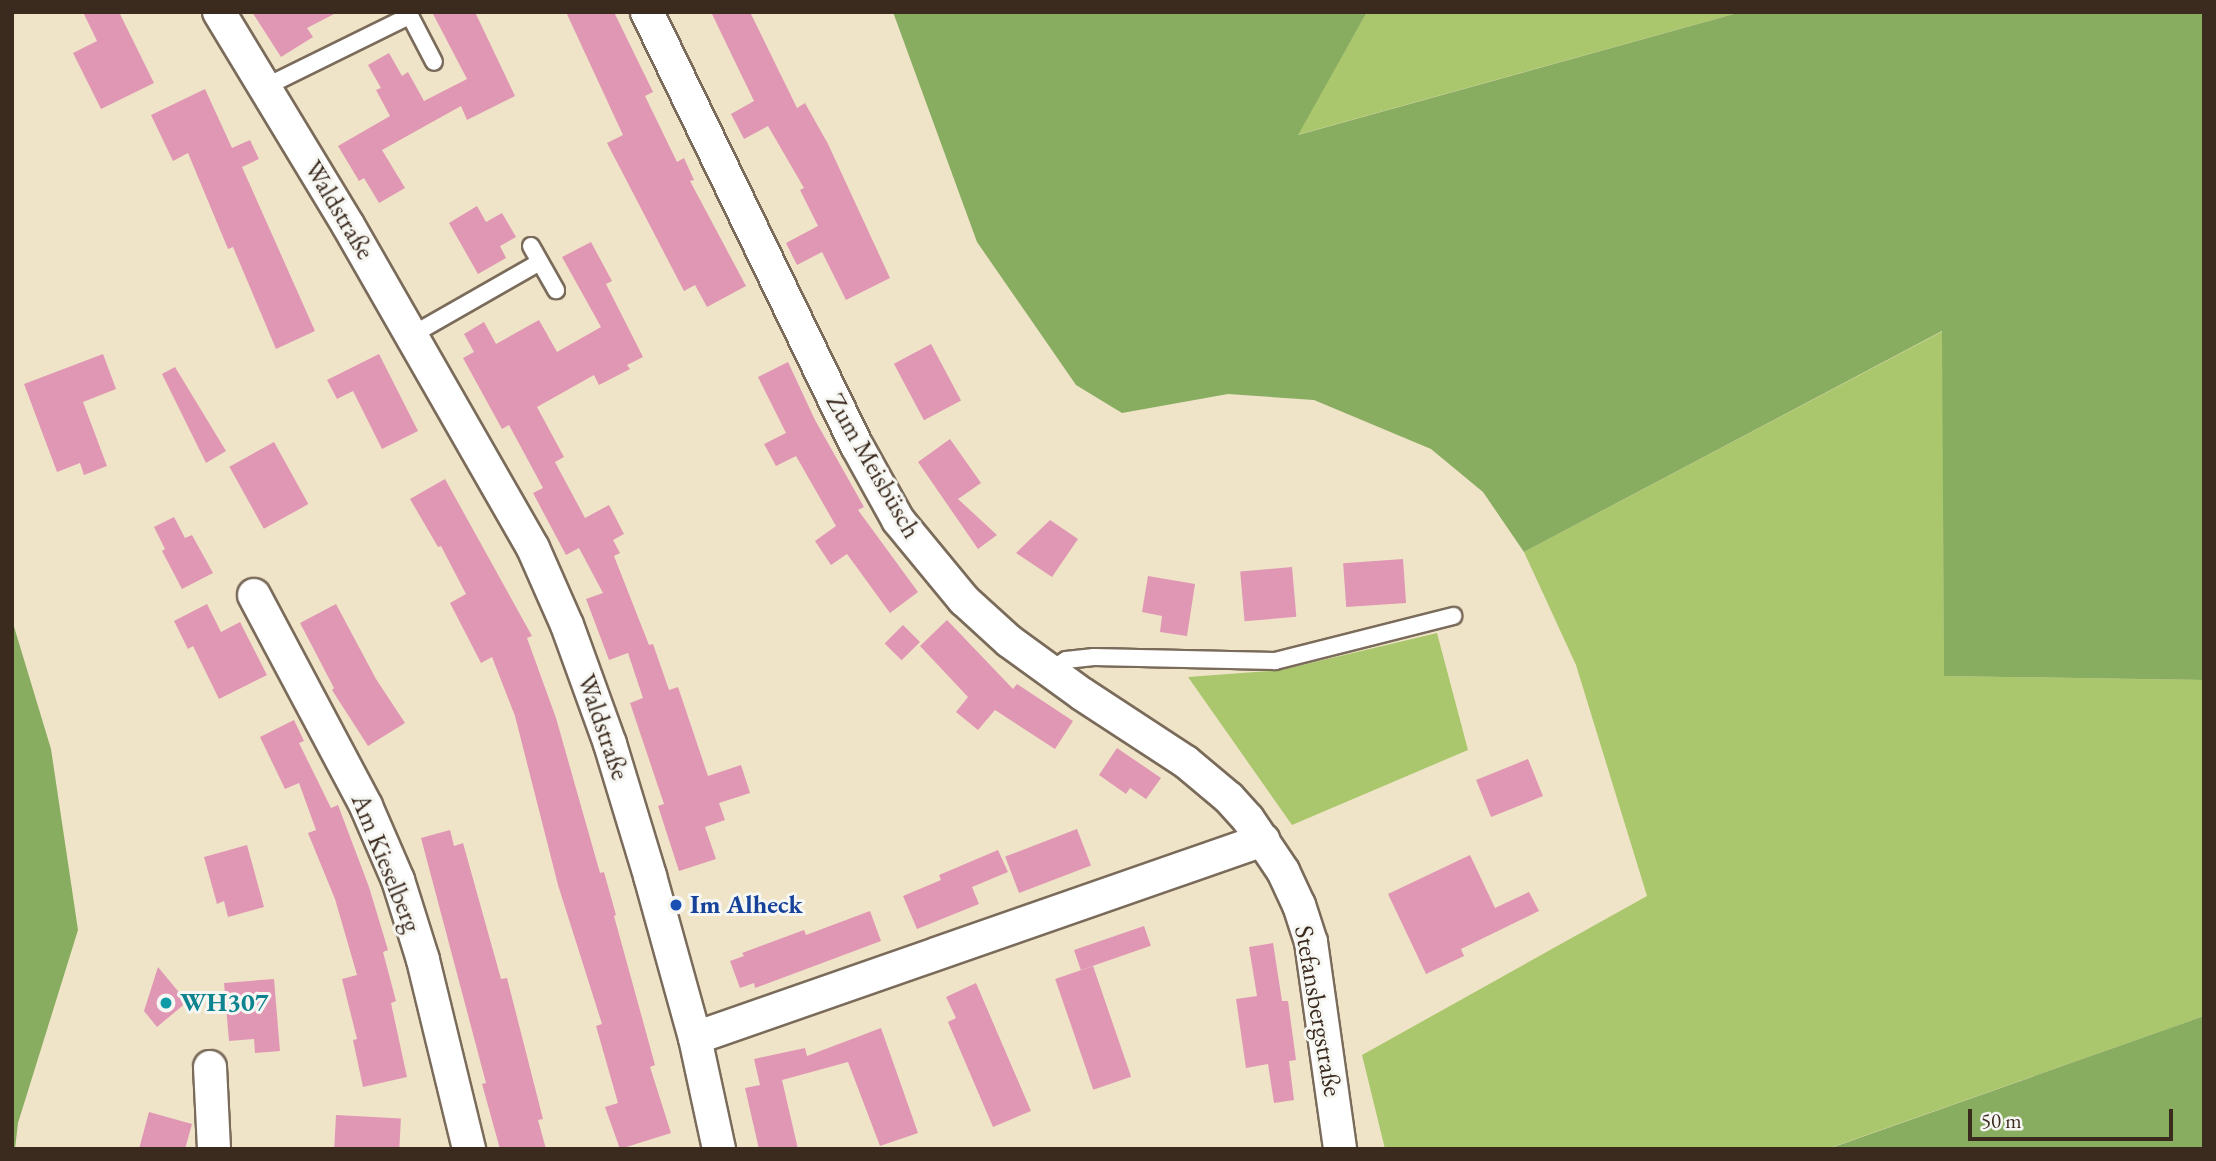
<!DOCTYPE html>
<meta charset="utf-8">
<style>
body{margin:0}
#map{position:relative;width:2216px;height:1161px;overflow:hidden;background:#efe4c8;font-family:"EB Garamond",serif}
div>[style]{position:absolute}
.green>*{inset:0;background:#abc76d}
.forest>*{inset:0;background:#88ac60}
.building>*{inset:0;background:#e097b4;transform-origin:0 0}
.roads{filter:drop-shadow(2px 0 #7a6b5a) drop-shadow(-2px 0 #7a6b5a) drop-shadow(0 2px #7a6b5a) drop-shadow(0 -2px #7a6b5a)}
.service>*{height:16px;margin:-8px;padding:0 8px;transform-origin:8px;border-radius:8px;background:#fff}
.minor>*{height:32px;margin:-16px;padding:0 16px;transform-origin:16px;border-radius:16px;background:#fff}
.dots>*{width:19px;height:19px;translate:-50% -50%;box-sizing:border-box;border:4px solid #f6f6f2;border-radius:50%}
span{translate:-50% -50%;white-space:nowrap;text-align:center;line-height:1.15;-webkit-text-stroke:6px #f6f6f2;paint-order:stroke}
.street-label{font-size:26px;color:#3b2a1e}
.transit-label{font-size:26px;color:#164399;font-weight:700}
.left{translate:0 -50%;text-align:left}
.culture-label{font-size:26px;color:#0d838f;font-weight:700}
.frame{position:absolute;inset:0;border:14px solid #3b2a1e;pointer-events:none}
.scale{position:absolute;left:1968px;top:1109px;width:205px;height:32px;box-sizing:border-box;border:4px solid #3b2a1e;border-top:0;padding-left:9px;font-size:21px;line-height:24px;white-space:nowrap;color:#3b2a1e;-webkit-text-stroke:5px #f6f6f2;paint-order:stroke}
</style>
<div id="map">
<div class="green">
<div style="clip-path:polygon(1367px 12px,1741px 12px,1297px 135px)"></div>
<div style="clip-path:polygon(1943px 331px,1944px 676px,2204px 680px,2204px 1016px,1827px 1149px,1385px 1149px,1362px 1055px,1647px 896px,1576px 665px,1524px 552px)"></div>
<div style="clip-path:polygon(1437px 633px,1468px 750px,1292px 825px,1188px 677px,1281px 670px)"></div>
</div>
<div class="forest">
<div style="clip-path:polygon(893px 12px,1367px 12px,1298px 135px,1741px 12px,2204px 12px,2204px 680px,1944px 676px,1942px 331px,1524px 552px,1483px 492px,1431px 449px,1314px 400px,1228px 394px,1122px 413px,1076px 385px,977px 242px)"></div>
<div style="clip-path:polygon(12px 620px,51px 749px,78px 930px,18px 1123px,15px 1149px,12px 1149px)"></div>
<div style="clip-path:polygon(2204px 1016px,2204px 1149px,1828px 1149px)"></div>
</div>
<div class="building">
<div style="clip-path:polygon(83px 12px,119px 12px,154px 83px,101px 109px,73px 53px,97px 41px)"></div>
<div style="clip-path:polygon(252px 12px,338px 12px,307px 28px,313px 37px,281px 57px)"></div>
<div style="clip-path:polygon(432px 12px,475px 12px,515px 96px,467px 120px,461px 106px,382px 150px,405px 188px,379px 203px,364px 178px,359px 181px,338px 146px,390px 116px,376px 90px,381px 88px,368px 65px,389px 53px,402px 76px,408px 72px,424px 101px,467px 79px)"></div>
<div style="clip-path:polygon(566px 12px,614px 12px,653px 92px,645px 96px,677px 162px,684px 158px,694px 180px,690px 181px,746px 286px,707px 307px,695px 285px,684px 291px,607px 143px,623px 135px)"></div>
<div style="clip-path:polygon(711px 12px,750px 12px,797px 108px,805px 103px,828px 144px,890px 278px,846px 300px,822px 252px,797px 265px,786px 243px,818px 226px,800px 190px,804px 188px,768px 126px,744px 139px,731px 114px,754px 101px)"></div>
<div style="clip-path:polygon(205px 89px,232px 148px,250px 140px,259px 159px,242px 167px,315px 331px,276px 349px,233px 247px,228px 249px,188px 153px,173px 161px,151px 115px)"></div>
<div style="clip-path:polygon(477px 206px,486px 222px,502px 213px,516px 237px,500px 246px,506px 258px,478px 274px,449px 223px)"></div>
<div style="clip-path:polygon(591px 242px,612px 281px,606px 284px,643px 357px,627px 365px,630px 369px,599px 385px,594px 375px,537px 407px,564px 457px,555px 462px,585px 518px,609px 505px,624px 534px,613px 540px,620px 553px,614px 556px,649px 645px,653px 644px,669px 690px,678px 687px,708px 776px,741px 765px,750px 793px,719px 803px,725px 820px,705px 827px,716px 859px,679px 871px,658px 806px,664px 804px,630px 703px,643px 698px,628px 653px,609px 660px,586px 599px,603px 593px,579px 548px,566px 555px,533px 493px,543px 488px,509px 425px,502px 429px,463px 358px,474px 352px,464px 334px,484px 322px,496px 344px,539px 320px,557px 352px,601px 327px,562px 257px)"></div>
<div style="left:931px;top:344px;width:64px;height:42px;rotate:62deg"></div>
<div style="clip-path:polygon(103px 354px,116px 389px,83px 402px,107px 466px,84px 475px,80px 463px,57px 472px,24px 384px)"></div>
<div style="clip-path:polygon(379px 354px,418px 431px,382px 449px,353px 391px,337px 399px,327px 380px)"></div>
<div style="clip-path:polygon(788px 362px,815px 420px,864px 507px,858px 510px,918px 592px,890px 613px,847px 554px,831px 565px,815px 541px,836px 526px,796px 456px,776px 466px,764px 444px,786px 433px,758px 377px)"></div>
<div style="clip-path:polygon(175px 367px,226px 451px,206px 463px,162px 374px)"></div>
<div style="clip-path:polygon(950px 439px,981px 483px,958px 499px,997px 535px,978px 549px,918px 462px)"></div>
<div style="left:274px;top:442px;width:71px;height:51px;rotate:61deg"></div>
<div style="clip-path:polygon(445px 479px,532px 636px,527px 638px,556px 718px,600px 873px,604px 872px,616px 915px,614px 916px,655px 1065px,650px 1067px,671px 1133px,620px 1149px,605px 1107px,618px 1103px,596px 1026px,602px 1024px,558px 885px,515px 716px,492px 657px,481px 663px,450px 603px,466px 594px,441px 546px,438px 547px,410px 499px)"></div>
<div style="clip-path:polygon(174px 517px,185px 538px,192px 535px,213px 573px,182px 589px,162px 551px,165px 549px,154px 527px)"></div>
<div style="clip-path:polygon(1050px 520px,1078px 539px,1052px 577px,1016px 553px)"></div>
<div style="left:1403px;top:559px;width:44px;height:60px;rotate:86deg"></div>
<div style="left:1292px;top:567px;width:50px;height:52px;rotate:85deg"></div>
<div style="clip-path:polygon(1148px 576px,1195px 584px,1187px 636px,1160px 632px,1162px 616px,1142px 612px)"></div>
<div style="clip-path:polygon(207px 604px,221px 632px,240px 622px,267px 675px,219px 699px,193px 646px,188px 649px,174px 621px)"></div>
<div style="clip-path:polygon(336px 604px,376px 679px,405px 723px,368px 746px,332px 690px,334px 688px,300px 623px)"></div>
<div style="clip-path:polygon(947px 620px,1013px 689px,1017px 684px,1073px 721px,1055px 749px,995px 710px,978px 730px,956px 712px,968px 697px,920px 646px)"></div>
<div style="left:903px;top:625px;width:24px;height:26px;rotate:45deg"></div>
<div style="clip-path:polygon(294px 720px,304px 741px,299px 743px,331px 808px,338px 805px,369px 887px,388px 950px,383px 952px,396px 1001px,391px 1003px,407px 1077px,363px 1087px,353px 1040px,357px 1039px,342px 979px,357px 975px,335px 899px,308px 833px,316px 830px,299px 783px,285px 789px,260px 737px)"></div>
<div style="clip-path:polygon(1117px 748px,1161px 778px,1146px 799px,1130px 788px,1126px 794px,1099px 775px)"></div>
<div style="left:1528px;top:759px;width:40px;height:56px;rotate:68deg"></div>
<div style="left:1077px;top:829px;width:39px;height:77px;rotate:69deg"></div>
<div style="clip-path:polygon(450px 830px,454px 846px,463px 843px,501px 979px,507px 978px,543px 1119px,538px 1120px,546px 1149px,500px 1149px,482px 1084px,486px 1083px,421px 838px)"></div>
<div style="clip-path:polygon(247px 845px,264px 907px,228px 917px,224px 901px,217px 904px,204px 857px)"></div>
<div style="clip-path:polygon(998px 850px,1008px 872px,972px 887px,979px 904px,917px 929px,903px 896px,941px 880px,939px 875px)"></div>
<div style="clip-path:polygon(1470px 855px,1495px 908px,1529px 892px,1539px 911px,1461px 949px,1464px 956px,1426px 974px,1388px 894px)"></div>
<div style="clip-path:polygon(870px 911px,881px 941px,755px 988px,754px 983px,740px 988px,730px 961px,744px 956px,742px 953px,804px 930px,806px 935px)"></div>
<div style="left:1144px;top:926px;width:21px;height:74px;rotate:71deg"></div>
<div style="clip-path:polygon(1273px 943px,1282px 1001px,1288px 1001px,1296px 1060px,1289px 1061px,1294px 1100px,1274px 1103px,1268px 1064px,1246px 1068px,1236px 999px,1257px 996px,1249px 947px)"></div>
<div style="left:1093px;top:966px;width:117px;height:40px;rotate:71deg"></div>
<div style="clip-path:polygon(158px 967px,187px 1002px,157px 1027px,144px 1011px)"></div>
<div style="clip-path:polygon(274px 979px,280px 1051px,255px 1053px,254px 1039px,229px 1041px,224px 983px)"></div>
<div style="clip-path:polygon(976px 983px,1031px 1111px,993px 1127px,948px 1022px,956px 1018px,946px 997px)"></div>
<div style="clip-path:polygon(881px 1028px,918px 1133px,880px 1146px,848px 1062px,782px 1080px,798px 1149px,759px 1149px,745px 1088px,760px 1085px,754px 1059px,805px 1048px,807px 1056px)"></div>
<div style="clip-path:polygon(149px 1112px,192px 1124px,185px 1149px,139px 1149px)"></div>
<div style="left:336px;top:1115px;width:65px;height:34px;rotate:3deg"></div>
</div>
<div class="roads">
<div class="service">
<div style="left:408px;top:12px;width:56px;rotate:62.5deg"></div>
<div style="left:265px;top:87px;width:161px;rotate:-26.2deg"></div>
<div style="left:531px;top:246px;width:51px;rotate:60.4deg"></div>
<div style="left:412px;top:335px;width:147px;rotate:-29.7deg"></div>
<div style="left:1049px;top:671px;width:20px;rotate:-33deg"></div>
<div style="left:1066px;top:660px;width:28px;rotate:-6deg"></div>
<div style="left:1094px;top:657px;width:181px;rotate:1.3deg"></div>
<div style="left:1275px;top:661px;width:184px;rotate:-14.2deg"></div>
</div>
<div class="minor">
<div style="left:219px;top:12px;width:249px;rotate:58.8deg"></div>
<div style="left:348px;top:225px;width:372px;rotate:60.2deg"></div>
<div style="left:533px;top:548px;width:84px;rotate:66.2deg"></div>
<div style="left:567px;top:625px;width:127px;rotate:70.1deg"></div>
<div style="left:610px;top:744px;width:138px;rotate:73.1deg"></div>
<div style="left:650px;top:876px;width:168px;rotate:74.5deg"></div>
<div style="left:695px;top:1038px;width:114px;rotate:77.8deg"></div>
<div style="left:647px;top:12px;width:482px;rotate:64.2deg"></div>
<div style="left:857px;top:446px;width:85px;rotate:61deg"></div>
<div style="left:898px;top:520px;width:104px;rotate:50.5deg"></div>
<div style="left:964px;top:600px;width:61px;rotate:42.3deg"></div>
<div style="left:1009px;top:641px;width:90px;rotate:36deg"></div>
<div style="left:1082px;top:694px;width:124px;rotate:33.2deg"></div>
<div style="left:1186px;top:762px;width:56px;rotate:39.9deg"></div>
<div style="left:1229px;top:798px;width:28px;rotate:48deg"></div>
<div style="left:1248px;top:819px;width:63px;rotate:56.1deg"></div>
<div style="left:1283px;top:871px;width:38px;rotate:65deg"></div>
<div style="left:1299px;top:905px;width:39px;rotate:72deg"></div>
<div style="left:1311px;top:942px;width:209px;rotate:82deg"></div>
<div style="left:254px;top:595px;width:239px;rotate:62deg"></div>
<div style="left:366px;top:806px;width:81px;rotate:66.6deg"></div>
<div style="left:398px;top:880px;width:84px;rotate:72.6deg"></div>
<div style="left:423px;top:960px;width:195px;rotate:76.3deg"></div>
<div style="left:695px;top:1038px;width:602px;rotate:-19.22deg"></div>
<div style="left:210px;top:1067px;width:82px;rotate:87.2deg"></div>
</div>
</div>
<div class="dots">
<div style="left:676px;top:905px;background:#1a4fb4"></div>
<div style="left:166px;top:1003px;background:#0f9aa8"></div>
</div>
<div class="street-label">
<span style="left:339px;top:210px;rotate:59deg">Waldstraße</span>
<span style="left:873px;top:466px;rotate:60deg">Zum Meisbüsch</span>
<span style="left:603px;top:727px;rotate:71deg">Waldstraße</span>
<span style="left:386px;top:863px;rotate:68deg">Am Kieselberg</span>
<span style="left:1318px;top:1011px;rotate:80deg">Stefansbergstraße</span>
</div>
<div class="transit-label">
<span class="left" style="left:690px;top:905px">Im Alheck</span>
</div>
<div class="culture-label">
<span class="left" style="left:180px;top:1003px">WH307</span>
</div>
<div class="frame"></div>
<div class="scale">50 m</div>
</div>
